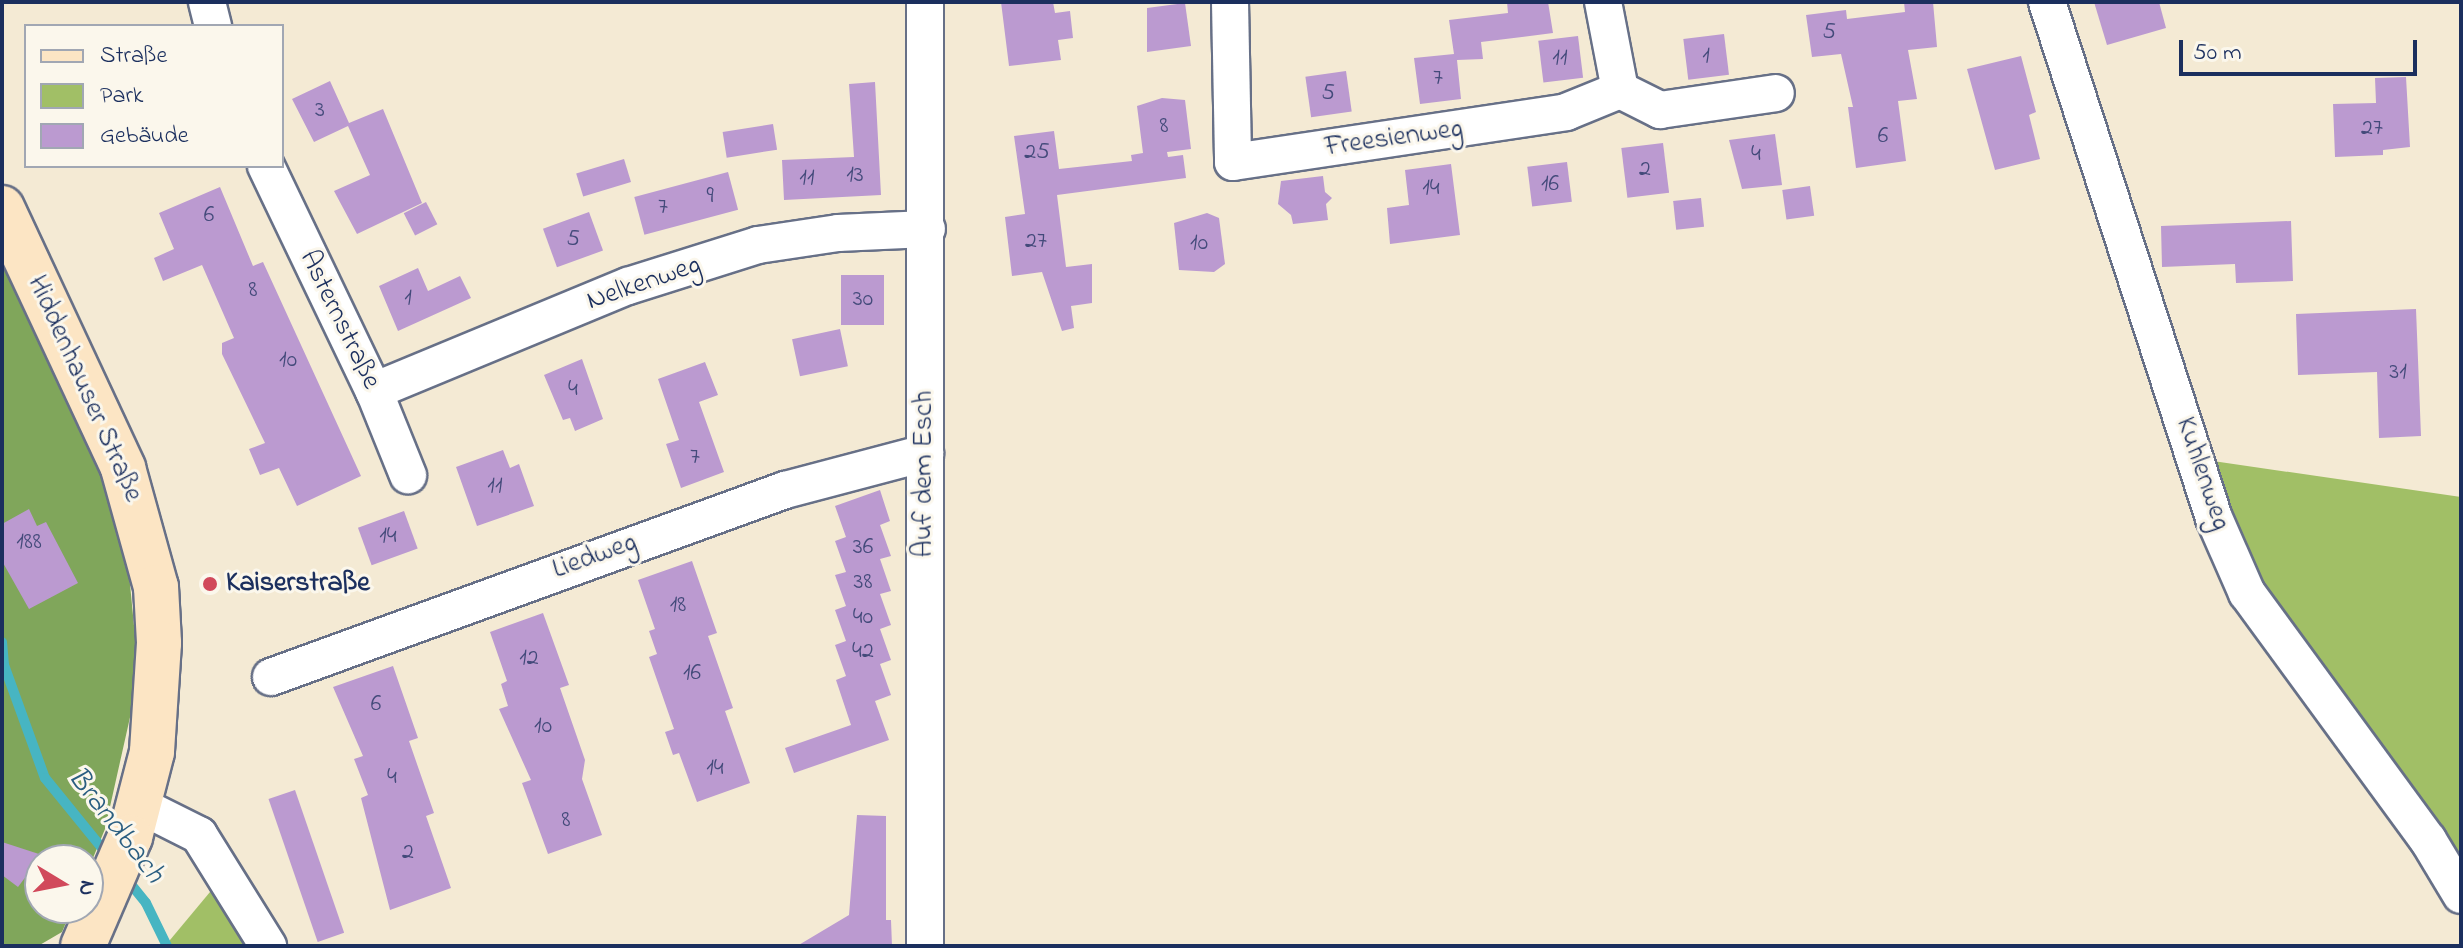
<!DOCTYPE html>
<meta charset="utf-8">
<style>
body{margin:0}
#map{position:relative;width:2463px;height:948px;overflow:hidden;background:#f4ead4;font-family:"Indie Flower",sans-serif}
div>[style]{position:absolute}
.green>*{inset:0;background:#a1bf66}
.forest>*{inset:0;background:#80a65b}
.stream>*{height:10px;margin:-5px;padding:0 5px;transform-origin:5px;border-radius:5px;background:#47b5c2}
.building>*{inset:0;background:#bb9ad0;transform-origin:0 0}
.roads{filter:drop-shadow(2px 0 #677087) drop-shadow(-2px 0 #677087) drop-shadow(0 2px #677087) drop-shadow(0 -2px #677087)}
.street>*{height:36px;margin:-18px;padding:0 18px;transform-origin:18px;border-radius:18px;background:#fff}
.secondary>*{height:44px;margin:-22px;padding:0 22px;transform-origin:22px;border-radius:22px;background:#fce5c4}
.dots>*{width:22px;height:22px;translate:-50% -50%;box-sizing:border-box;border:4px solid #fbf7ec;border-radius:50%}
span{translate:-50% -50%;white-space:nowrap;text-align:center;line-height:1.15;-webkit-text-stroke:6px #fbf7ec;paint-order:stroke}
.number-label{font-size:24px;color:#434a7a}
.number-label span{-webkit-text-stroke-width:0}
.street-label{font-size:28px;color:#1b2f5e}
.poi-label{font-size:28px;color:#1b2f5e;font-weight:700}
.left{translate:0 -50%;text-align:left}
.water-label{font-size:30px;color:#2a5e81;font-style:italic}
.frame{position:absolute;inset:0;border:4px solid #1b2f5e;pointer-events:none}
.legend{position:absolute;left:24px;top:24px;width:260px;height:144px;box-sizing:border-box;background:#fbf7ec;border:2px solid #a1a7b3;margin:0;padding:10px 14px;list-style:none;font-size:24px;color:#1b2f5e}
.legend li{display:flex;align-items:center;gap:16px;height:40px}
.legend b{width:40px;border:2px solid #a1a7b3}
.north{position:absolute;left:24px;top:844px;width:80px;height:80px;box-sizing:border-box;background:#fbf7ec;border:2px solid #a1a7b3;border-radius:50%;rotate:100deg;font-size:22px;font-weight:700;line-height:32px;text-align:center;color:#1b2f5e}
.north::after{content:'';display:block;margin:auto;width:28px;height:36px;background:#d1495b;clip-path:polygon(50% 0,100% 100%,50% 72%,0 100%)}
.scale{position:absolute;left:2179px;top:40px;width:238px;height:36px;box-sizing:border-box;border:4px solid #1b2f5e;border-top:0;padding-left:10px;font-size:24px;line-height:28px;white-space:nowrap;color:#1b2f5e;-webkit-text-stroke:6px #fbf7ec;paint-order:stroke}
</style>
<div id="map">
<div class="green">
<div style="clip-path:polygon(2213px 461px,2461px 497px,2461px 863px,2252px 567px)"></div>
<div style="clip-path:polygon(215px 886px,248px 946px,165px 946px)"></div>
</div>
<div class="forest">
<div style="clip-path:polygon(2px 249px,91px 439px,126px 543px,135px 636px,135px 695px,105px 829px,88px 870px,88px 860px,40px 860px,40px 908px,72px 908px,62px 932px,38px 946px,2px 946px)"></div>
</div>
<div class="stream">
<div style="left:2px;top:642px;width:23px;rotate:85deg"></div>
<div style="left:4px;top:665px;width:120px;rotate:70.1deg"></div>
<div style="left:45px;top:778px;width:103px;rotate:50.9deg"></div>
<div style="left:125px;top:877px;width:33px;rotate:51deg"></div>
<div style="left:146px;top:903px;width:48px;rotate:64deg"></div>
</div>
<div class="building">
<div style="clip-path:polygon(1001px 2px,1053px 2px,1055px 13px,1070px 11px,1073px 38px,1058px 40px,1061px 60px,1009px 66px)"></div>
<div style="clip-path:polygon(1507px 2px,1548px 2px,1553px 33px,1481px 42px,1483px 59px,1457px 60px,1461px 99px,1420px 104px,1414px 58px,1454px 54px,1449px 20px,1508px 13px)"></div>
<div style="clip-path:polygon(1904px 2px,1933px 2px,1937px 47px,1908px 50px,1917px 99px,1898px 101px,1906px 161px,1856px 168px,1848px 107px,1853px 107px,1841px 54px,1812px 57px,1806px 15px,1846px 10px,1847px 19px,1905px 12px)"></div>
<div style="clip-path:polygon(2094px 2px,2159px 2px,2166px 28px,2107px 45px)"></div>
<div style="clip-path:polygon(1185px 3px,1191px 46px,1147px 52px,1147px 8px)"></div>
<div style="left:1724px;top:34px;width:41px;height:41px;rotate:83deg"></div>
<div style="left:1578px;top:36px;width:42px;height:40px;rotate:83deg"></div>
<div style="clip-path:polygon(2021px 56px,2036px 112px,2029px 115px,2040px 159px,1995px 170px,1967px 69px)"></div>
<div style="left:1346px;top:71px;width:41px;height:41px;rotate:82deg"></div>
<div style="clip-path:polygon(2406px 77px,2410px 147px,2383px 150px,2383px 155px,2335px 157px,2333px 104px,2376px 103px,2375px 78px)"></div>
<div style="clip-path:polygon(330px 81px,349px 123px,383px 109px,422px 203px,357px 234px,334px 191px,370px 175px,348px 126px,314px 142px,292px 99px)"></div>
<div style="clip-path:polygon(875px 82px,881px 195px,784px 200px,782px 160px,854px 157px,849px 84px)"></div>
<div style="clip-path:polygon(1162px 98px,1185px 100px,1191px 149px,1167px 152px,1168px 157px,1183px 155px,1186px 178px,1057px 195px,1066px 267px,1092px 264px,1092px 303px,1071px 306px,1074px 328px,1062px 331px,1042px 272px,1012px 276px,1005px 217px,1025px 214px,1014px 136px,1054px 131px,1059px 169px,1132px 161px,1131px 155px,1143px 153px,1137px 106px)"></div>
<div style="left:773px;top:124px;width:26px;height:51px;rotate:81deg"></div>
<div style="clip-path:polygon(1775px 134px,1782px 185px,1742px 189px,1729px 140px)"></div>
<div style="left:1663px;top:143px;width:50px;height:42px;rotate:83deg"></div>
<div style="left:624px;top:159px;width:24px;height:50px;rotate:73deg"></div>
<div style="left:1567px;top:162px;width:40px;height:40px;rotate:83deg"></div>
<div style="clip-path:polygon(1451px 164px,1460px 235px,1390px 244px,1387px 208px,1409px 205px,1405px 170px)"></div>
<div style="left:728px;top:172px;width:39px;height:97px;rotate:75deg"></div>
<div style="clip-path:polygon(1323px 176px,1325px 192px,1332px 198px,1326px 204px,1328px 220px,1293px 224px,1291px 215px,1278px 204px,1281px 181px)"></div>
<div style="left:1810px;top:186px;width:30px;height:28px;rotate:82deg"></div>
<div style="clip-path:polygon(220px 187px,253px 266px,263px 262px,361px 476px,297px 506px,279px 468px,260px 475px,249px 449px,265px 443px,222px 354px,222px 343px,234px 338px,202px 265px,163px 281px,154px 258px,174px 249px,159px 213px)"></div>
<div style="left:1701px;top:198px;width:29px;height:28px;rotate:84deg"></div>
<div style="left:426px;top:202px;width:25px;height:25px;rotate:63deg"></div>
<div style="left:589px;top:212px;width:41px;height:49px;rotate:70deg"></div>
<div style="clip-path:polygon(1207px 213px,1219px 218px,1225px 264px,1214px 272px,1179px 270px,1174px 223px)"></div>
<div style="clip-path:polygon(2291px 221px,2293px 281px,2236px 283px,2235px 264px,2162px 267px,2161px 226px)"></div>
<div style="clip-path:polygon(418px 268px,428px 291px,460px 276px,471px 298px,398px 331px,379px 286px)"></div>
<div style="left:841px;top:275px;width:43px;height:50px"></div>
<div style="clip-path:polygon(2416px 309px,2421px 436px,2379px 438px,2377px 372px,2298px 375px,2296px 314px)"></div>
<div style="left:840px;top:329px;width:38px;height:49px;rotate:78deg"></div>
<div style="clip-path:polygon(582px 359px,603px 419px,575px 431px,570px 418px,563px 420px,544px 375px)"></div>
<div style="clip-path:polygon(705px 362px,718px 395px,699px 402px,724px 472px,681px 488px,666px 444px,679px 440px,658px 379px)"></div>
<div style="clip-path:polygon(503px 450px,510px 468px,519px 464px,534px 506px,477px 526px,456px 467px)"></div>
<div style="clip-path:polygon(880px 490px,890px 521px,880px 525px,891px 556px,880px 559px,891px 591px,880px 594px,891px 625px,880px 629px,891px 660px,880px 664px,891px 695px,875px 701px,889px 740px,794px 773px,785px 748px,851px 725px,836px 680px,846px 676px,835px 645px,846px 641px,835px 610px,846px 606px,835px 575px,846px 572px,835px 541px,846px 537px,835px 506px)"></div>
<div style="clip-path:polygon(29px 509px,37px 526px,46px 522px,78px 583px,29px 609px,2px 561px,2px 524px)"></div>
<div style="left:404px;top:511px;width:40px;height:49px;rotate:70deg"></div>
<div style="clip-path:polygon(692px 561px,717px 633px,708px 636px,733px 708px,725px 711px,750px 783px,697px 802px,679px 753px,673px 755px,665px 732px,674px 729px,649px 657px,657px 654px,649px 631px,655px 629px,638px 580px)"></div>
<div style="clip-path:polygon(543px 613px,569px 685px,560px 688px,585px 760px,582px 779px,602px 835px,548px 854px,522px 783px,531px 780px,499px 709px,508px 706px,501px 684px,507px 681px,490px 632px)"></div>
<div style="clip-path:polygon(393px 666px,418px 738px,409px 741px,434px 813px,426px 816px,451px 888px,390px 910px,361px 798px,368px 795px,354px 759px,363px 756px,333px 687px)"></div>
<div style="left:295px;top:790px;width:151px;height:28px;rotate:71deg"></div>
<div style="clip-path:polygon(857px 815px,886px 816px,886px 920px,891px 920px,892px 946px,797px 946px,849px 915px)"></div>
<div style="clip-path:polygon(2px 842px,42px 855px,18px 887px,2px 875px)"></div>
</div>
<div class="roads">
<div class="street">
<div style="left:207px;top:2px;width:25px;rotate:76deg"></div>
<div style="left:1230px;top:2px;width:160px;rotate:88.9deg"></div>
<div style="left:1233px;top:162px;width:337px;rotate:-8.5deg"></div>
<div style="left:1566px;top:112px;width:58px;rotate:-22.2deg"></div>
<div style="left:1620px;top:90px;width:90px;rotate:-100.9deg"></div>
<div style="left:2047px;top:2px;width:542px;rotate:72.07deg"></div>
<div style="left:2214px;top:518px;width:82px;rotate:66.3deg"></div>
<div style="left:2247px;top:593px;width:306px;rotate:53.8deg"></div>
<div style="left:2428px;top:840px;width:64px;rotate:59deg"></div>
<div style="left:1620px;top:90px;width:45px;rotate:26.6deg"></div>
<div style="left:1660px;top:110px;width:117px;rotate:-8.3deg"></div>
<div style="left:266px;top:166px;width:250px;rotate:64.4deg"></div>
<div style="left:374px;top:391px;width:91px;rotate:68deg"></div>
<div style="left:374px;top:391px;width:275px;rotate:-22.5deg"></div>
<div style="left:628px;top:286px;width:136px;rotate:-17.5deg"></div>
<div style="left:758px;top:245px;width:81px;rotate:-8.5deg"></div>
<div style="left:838px;top:233px;width:89px;rotate:-2.6deg"></div>
<div style="left:271px;top:677px;width:547px;rotate:-19.99deg"></div>
<div style="left:785px;top:490px;width:145px;rotate:-14.8deg"></div>
<div style="left:141px;top:806px;width:65px;rotate:26.6deg"></div>
<div style="left:199px;top:835px;width:131px;rotate:58.1deg"></div>
<div style="left:925px;top:946px;width:944px;rotate:-90deg"></div>
</div>
<div class="secondary">
<div style="left:2px;top:208px;width:287px;rotate:65deg"></div>
<div style="left:123px;top:468px;width:123px;rotate:74.5deg"></div>
<div style="left:156px;top:587px;width:56px;rotate:86.9deg"></div>
<div style="left:159px;top:643px;width:109px;rotate:93.7deg"></div>
<div style="left:152px;top:752px;width:88px;rotate:104.5deg"></div>
<div style="left:130px;top:837px;width:119px;rotate:113.3deg"></div>
</div>
</div>
<div class="dots">
<div style="left:210px;top:584px;background:#d1495b"></div>
</div>
<div class="number-label">
<span style="left:1829px;top:33px">5</span>
<span style="left:1706px;top:57px">1</span>
<span style="left:1560px;top:59px">11</span>
<span style="left:1438px;top:79px">7</span>
<span style="left:1328px;top:94px">5</span>
<span style="left:320px;top:111px">3</span>
<span style="left:1164px;top:127px">8</span>
<span style="left:2372px;top:129px">27</span>
<span style="left:1883px;top:137px">6</span>
<span style="left:1037px;top:153px">25</span>
<span style="left:1756px;top:155px">4</span>
<span style="left:1645px;top:170px">2</span>
<span style="left:855px;top:176px">13</span>
<span style="left:807px;top:179px">11</span>
<span style="left:1550px;top:185px">16</span>
<span style="left:1431px;top:189px">14</span>
<span style="left:710px;top:197px">9</span>
<span style="left:663px;top:208px">7</span>
<span style="left:209px;top:216px">6</span>
<span style="left:573px;top:240px">5</span>
<span style="left:1036px;top:242px">27</span>
<span style="left:1199px;top:244px">10</span>
<span style="left:253px;top:291px">8</span>
<span style="left:408px;top:299px">1</span>
<span style="left:863px;top:300px">30</span>
<span style="left:288px;top:361px">10</span>
<span style="left:2398px;top:373px">31</span>
<span style="left:573px;top:390px">4</span>
<span style="left:695px;top:458px">7</span>
<span style="left:495px;top:487px">11</span>
<span style="left:388px;top:537px">14</span>
<span style="left:29px;top:543px">188</span>
<span style="left:863px;top:548px">36</span>
<span style="left:863px;top:583px">38</span>
<span style="left:678px;top:606px">18</span>
<span style="left:863px;top:618px">40</span>
<span style="left:863px;top:652px">42</span>
<span style="left:529px;top:659px">12</span>
<span style="left:692px;top:674px">16</span>
<span style="left:376px;top:705px">6</span>
<span style="left:543px;top:727px">10</span>
<span style="left:715px;top:769px">14</span>
<span style="left:392px;top:778px">4</span>
<span style="left:566px;top:821px">8</span>
<span style="left:408px;top:853px">2</span>
</div>
<div class="street-label">
<span style="left:1394px;top:139px;rotate:-8deg">Freesienweg</span>
<span style="left:644px;top:284px;rotate:-19deg">Nelkenweg</span>
<span style="left:339px;top:320px;rotate:64deg">Asternstraße</span>
<span style="left:84px;top:389px;rotate:66deg">Hiddenhauser Straße</span>
<span style="left:925px;top:474px;rotate:-90deg">Auf dem Esch</span>
<span style="left:2202px;top:474px;rotate:71deg">Kuhlenweg</span>
<span style="left:595px;top:557px;rotate:-20deg">Liedweg</span>
</div>
<div class="poi-label">
<span class="left" style="left:226px;top:584px">Kaiserstraße</span>
</div>
<div class="water-label">
<span style="left:115px;top:826px;rotate:52deg">Brandbach</span>
</div>
<div class="frame"></div>
<ul class="legend">
<li><b style="height:10px;background:#fce5c4"></b>Straße</li>
<li><b style="height:22px;background:#a1bf66"></b>Park</li>
<li><b style="height:22px;background:#bb9ad0"></b>Gebäude</li>
</ul>
<div class="north">N</div>
<div class="scale">50 m</div>
</div>
